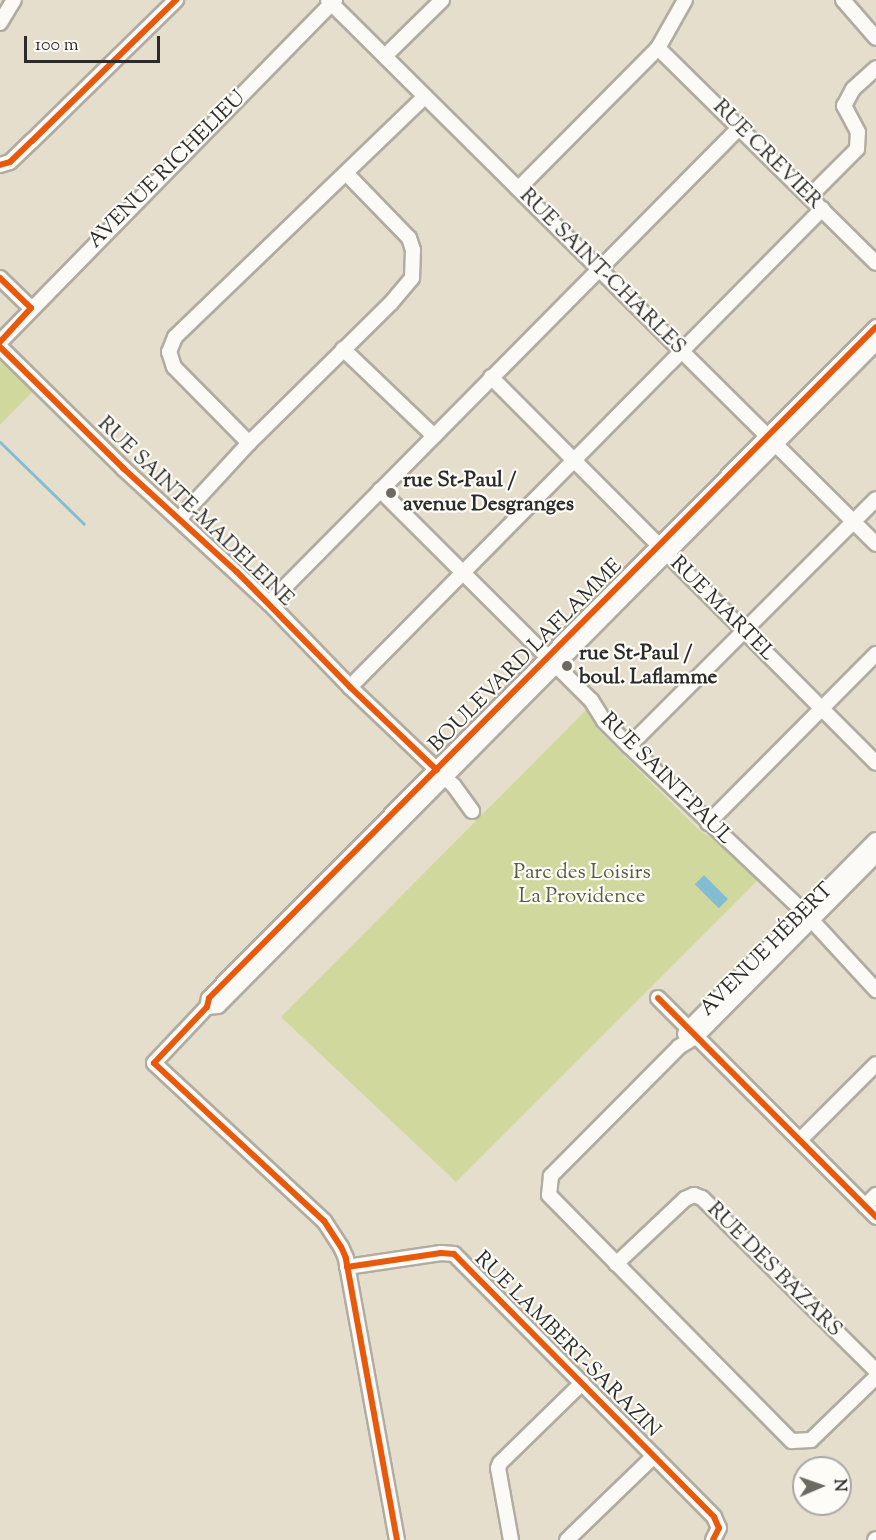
<!DOCTYPE html>
<meta charset="utf-8">
<style>
body{margin:0}
#map{position:relative;width:876px;height:1540px;overflow:hidden;background:#e6decc;font-family:"Sorts Mill Goudy",serif}
div>[style]{position:absolute}
.green>*{inset:0;background:#d1d89d}
.water>*{inset:0;background:#83bdd3;transform-origin:0 0}
.stream>*{height:3px;margin:-1.5px;padding:0 1.5px;transform-origin:1.5px;border-radius:1.5px;background:#83bdd3}
.roads{filter:drop-shadow(2px 0 #b1aca1) drop-shadow(-2px 0 #b1aca1) drop-shadow(0 2px #b1aca1) drop-shadow(0 -2px #b1aca1)}
.minor>*{height:14px;margin:-7px;padding:0 7px;transform-origin:7px;border-radius:7px;background:#fbfaf7}
.cycleway>*{height:6px;margin:-3px;padding:0 3px;transform-origin:3px;border-radius:3px;background:#e8590c}
.dots>*{width:16px;height:16px;translate:-50% -50%;box-sizing:border-box;border:3px solid #fdfcf7;border-radius:50%}
span{translate:-50% -50%;white-space:nowrap;text-align:center;line-height:1.15;-webkit-text-stroke:4.5px #fdfcf7;paint-order:stroke}
.street-label{font-size:21px;color:#2b2b2b}
.poi-label{font-size:21px;color:#2b2b2b;font-weight:700}
.left{translate:0 -50%;text-align:left}
.park-label{font-size:21px;color:#585d42}
.north{position:absolute;left:792px;top:1456px;width:60px;height:60px;box-sizing:border-box;background:#fdfcf7;border:2px solid #a9a8a5;border-radius:50%;rotate:88deg;font-size:16px;font-weight:700;line-height:24px;text-align:center;color:#2b2b2b}
.north::after{content:'';display:block;margin:auto;width:21px;height:27px;background:#6c6a63;clip-path:polygon(50% 0,100% 100%,50% 72%,0 100%)}
.scale{position:absolute;left:24px;top:36px;width:136px;height:27px;box-sizing:border-box;border:3px solid #2b2b2b;border-top:0;padding-left:8px;font-size:18px;line-height:21px;white-space:nowrap;color:#2b2b2b;-webkit-text-stroke:4px #fdfcf7;paint-order:stroke}
</style>
<div id="map">
<div class="green">
<div style="clip-path:polygon(0 361px,34px 390px,0 425px)"></div>
<div style="clip-path:polygon(587px 709px,597px 729px,699px 830px,724px 846px,758px 880px,456px 1182px,281px 1017px)"></div>
</div>
<div class="water">
<div style="left:704px;top:875px;width:34px;height:13px;rotate:45deg"></div>
</div>
<div class="stream">
<div style="left:0;top:442px;width:117px;rotate:44.3deg"></div>
</div>
<div class="roads">
<div class="minor">
<div style="left:328px;top:0;width:772px;rotate:44.79deg"></div>
<div style="left:843px;top:0;width:50px;rotate:49deg"></div>
<div style="left:0;top:23px;width:27px;rotate:-59deg"></div>
<div style="left:658px;top:48px;width:306px;rotate:44.6deg"></div>
<div style="left:385px;top:56px;width:80px;rotate:-44.5deg"></div>
<div style="left:0;top:165px;width:10px;rotate:-17deg"></div>
<div style="left:10px;top:162px;width:30px;rotate:-44deg"></div>
<div style="left:32px;top:141px;width:202px;rotate:-44.4deg"></div>
<div style="left:518px;top:189px;width:199px;rotate:-45.2deg"></div>
<div style="left:658px;top:48px;width:55px;rotate:-60.6deg"></div>
<div style="left:809px;top:197px;width:68px;rotate:-45deg"></div>
<div style="left:857px;top:149px;width:17px;rotate:-87deg"></div>
<div style="left:858px;top:132px;width:30px;rotate:-118deg"></div>
<div style="left:844px;top:106px;width:19px;rotate:-62deg"></div>
<div style="left:853px;top:89px;width:31px;rotate:-42deg"></div>
<div style="left:0;top:278px;width:43px;rotate:44.1deg"></div>
<div style="left:0;top:342px;width:479px;rotate:-45.6deg"></div>
<div style="left:0;top:347px;width:173px;rotate:44.5deg"></div>
<div style="left:123px;top:468px;width:199px;rotate:42.8deg"></div>
<div style="left:269px;top:603px;width:117px;rotate:46deg"></div>
<div style="left:350px;top:687px;width:144px;rotate:43.6deg"></div>
<div style="left:454px;top:786px;width:31px;rotate:54deg"></div>
<div style="left:343px;top:349px;width:126px;rotate:43.7deg"></div>
<div style="left:491px;top:377px;width:545px;rotate:45.07deg"></div>
<div style="left:249px;top:443px;width:107px;rotate:-134.6deg"></div>
<div style="left:174px;top:367px;width:16px;rotate:-108deg"></div>
<div style="left:169px;top:352px;width:16px;rotate:-68deg"></div>
<div style="left:175px;top:337px;width:347px;rotate:-43.9deg"></div>
<div style="left:380px;top:490px;width:298px;rotate:44.9deg"></div>
<div style="left:591px;top:700px;width:25px;rotate:58deg"></div>
<div style="left:604px;top:721px;width:35px;rotate:45deg"></div>
<div style="left:629px;top:746px;width:243px;rotate:43.5deg"></div>
<div style="left:805px;top:913px;width:105px;rotate:47.3deg"></div>
<div style="left:179px;top:519px;width:103px;rotate:-47.4deg"></div>
<div style="left:249px;top:443px;width:199px;rotate:-44.6deg"></div>
<div style="left:391px;top:303px;width:33px;rotate:-50deg"></div>
<div style="left:412px;top:278px;width:28px;rotate:-88deg"></div>
<div style="left:413px;top:250px;width:13px;rotate:-108deg"></div>
<div style="left:409px;top:238px;width:89px;rotate:-134.1deg"></div>
<div style="left:269px;top:603px;width:668px;rotate:-45.3deg"></div>
<div style="left:350px;top:687px;width:672px;rotate:-45.36deg"></div>
<div style="left:629px;top:746px;width:349px;rotate:-45deg"></div>
<div style="left:708px;top:823px;width:238px;rotate:-45.2deg"></div>
<div style="left:876px;top:855px;width:255px;rotate:134.7deg"></div>
<div style="left:697px;top:1036px;width:21px;rotate:149deg"></div>
<div style="left:679px;top:1047px;width:182px;rotate:134.8deg"></div>
<div style="left:551px;top:1176px;width:19px;rotate:96deg"></div>
<div style="left:549px;top:1195px;width:346px;rotate:45.4deg"></div>
<div style="left:792px;top:1441px;width:19px;rotate:-3deg"></div>
<div style="left:811px;top:1440px;width:91px;rotate:-44.1deg"></div>
<div style="left:658px;top:998px;width:309px;rotate:45.1deg"></div>
<div style="left:207px;top:1007px;width:11px;rotate:-5deg"></div>
<div style="left:218px;top:1006px;width:934px;rotate:-45.22deg"></div>
<div style="left:685px;top:1034px;width:7px;rotate:-56deg"></div>
<div style="left:689px;top:1028px;width:265px;rotate:-45.2deg"></div>
<div style="left:800px;top:1140px;width:107px;rotate:-45deg"></div>
<div style="left:865px;top:1206px;width:16px;rotate:-45deg"></div>
<div style="left:616px;top:1264px;width:95px;rotate:-43.3deg"></div>
<div style="left:685px;top:1199px;width:10px;rotate:-24deg"></div>
<div style="left:694px;top:1195px;width:9px;rotate:21deg"></div>
<div style="left:702px;top:1198px;width:245px;rotate:44.8deg"></div>
<div style="left:347px;top:1267px;width:95px;rotate:-8.5deg"></div>
<div style="left:441px;top:1253px;width:13px;rotate:4deg"></div>
<div style="left:454px;top:1254px;width:370px;rotate:45.3deg"></div>
<div style="left:714px;top:1517px;width:12px;rotate:66deg"></div>
<div style="left:719px;top:1528px;width:13px;rotate:117deg"></div>
<div style="left:397px;top:1540px;width:287px;rotate:-100.3deg"></div>
<div style="left:346px;top:1258px;width:12px;rotate:-114deg"></div>
<div style="left:341px;top:1247px;width:31px;rotate:-123deg"></div>
<div style="left:324px;top:1221px;width:232px;rotate:-137.1deg"></div>
<div style="left:154px;top:1063px;width:77px;rotate:-46.6deg"></div>
<div style="left:207px;top:1007px;width:9px;rotate:-77deg"></div>
<div style="left:209px;top:998px;width:946px;rotate:-45.17deg"></div>
<div style="left:511px;top:1540px;width:73px;rotate:-100.2deg"></div>
<div style="left:498px;top:1468px;width:5px;rotate:-68deg"></div>
<div style="left:500px;top:1463px;width:115px;rotate:-44.3deg"></div>
<div style="left:567px;top:1540px;width:121px;rotate:-44deg"></div>
<div style="left:875px;top:1540px;width:1px;rotate:-45deg"></div>
</div>
</div>
<div class="cycleway">
<div style="left:0;top:165px;width:10px;rotate:-17deg"></div>
<div style="left:10px;top:162px;width:30px;rotate:-44deg"></div>
<div style="left:32px;top:141px;width:202px;rotate:-44.4deg"></div>
<div style="left:0;top:278px;width:43px;rotate:44.1deg"></div>
<div style="left:31px;top:308px;width:46px;rotate:132.4deg"></div>
<div style="left:0;top:347px;width:173px;rotate:44.5deg"></div>
<div style="left:123px;top:468px;width:154px;rotate:42.4deg"></div>
<div style="left:237px;top:572px;width:161px;rotate:45.5deg"></div>
<div style="left:350px;top:687px;width:120px;rotate:43.7deg"></div>
<div style="left:658px;top:998px;width:309px;rotate:45.1deg"></div>
<div style="left:347px;top:1267px;width:95px;rotate:-8.5deg"></div>
<div style="left:441px;top:1253px;width:13px;rotate:4deg"></div>
<div style="left:454px;top:1254px;width:370px;rotate:45.3deg"></div>
<div style="left:714px;top:1517px;width:12px;rotate:66deg"></div>
<div style="left:719px;top:1528px;width:13px;rotate:117deg"></div>
<div style="left:397px;top:1540px;width:287px;rotate:-100.3deg"></div>
<div style="left:346px;top:1258px;width:12px;rotate:-114deg"></div>
<div style="left:341px;top:1247px;width:31px;rotate:-123deg"></div>
<div style="left:324px;top:1221px;width:232px;rotate:-137.1deg"></div>
<div style="left:154px;top:1063px;width:77px;rotate:-46.6deg"></div>
<div style="left:207px;top:1007px;width:9px;rotate:-77deg"></div>
<div style="left:209px;top:998px;width:946px;rotate:-45.17deg"></div>
</div>
<div class="dots">
<div style="left:391px;top:493px;background:#6c6a63"></div>
<div style="left:567px;top:666px;background:#6c6a63"></div>
</div>
<div class="street-label">
<span style="left:767px;top:155px;rotate:45deg">RUE CREVIER</span>
<span style="left:167px;top:170px;rotate:-45deg">AVENUE RICHELIEU</span>
<span style="left:602px;top:272px;rotate:45deg">RUE SAINT-CHARLES</span>
<span style="left:195px;top:512px;rotate:44deg">RUE SAINTE-MADELEINE</span>
<span style="left:722px;top:609px;rotate:45deg">RUE MARTEL</span>
<span style="left:526px;top:656px;rotate:-45deg">BOULEVARD LAFLAMME</span>
<span style="left:666px;top:779px;rotate:45deg">RUE SAINT-PAUL</span>
<span style="left:767px;top:950px;rotate:-45deg">AVENUE HÉBERT</span>
<span style="left:774px;top:1270px;rotate:45deg">RUE DES BAZARS</span>
<span style="left:567px;top:1345px;rotate:45deg">RUE LAMBERT-SARAZIN</span>
</div>
<div class="poi-label">
<span class="left" style="left:403px;top:493px">rue St-Paul /<br>avenue Desgranges</span>
<span class="left" style="left:579px;top:666px">rue St-Paul /<br>boul. Laflamme</span>
</div>
<div class="park-label">
<span style="left:582px;top:885px">Parc des Loisirs<br>La Providence</span>
</div>
<div class="north">N</div>
<div class="scale">100 m</div>
</div>
